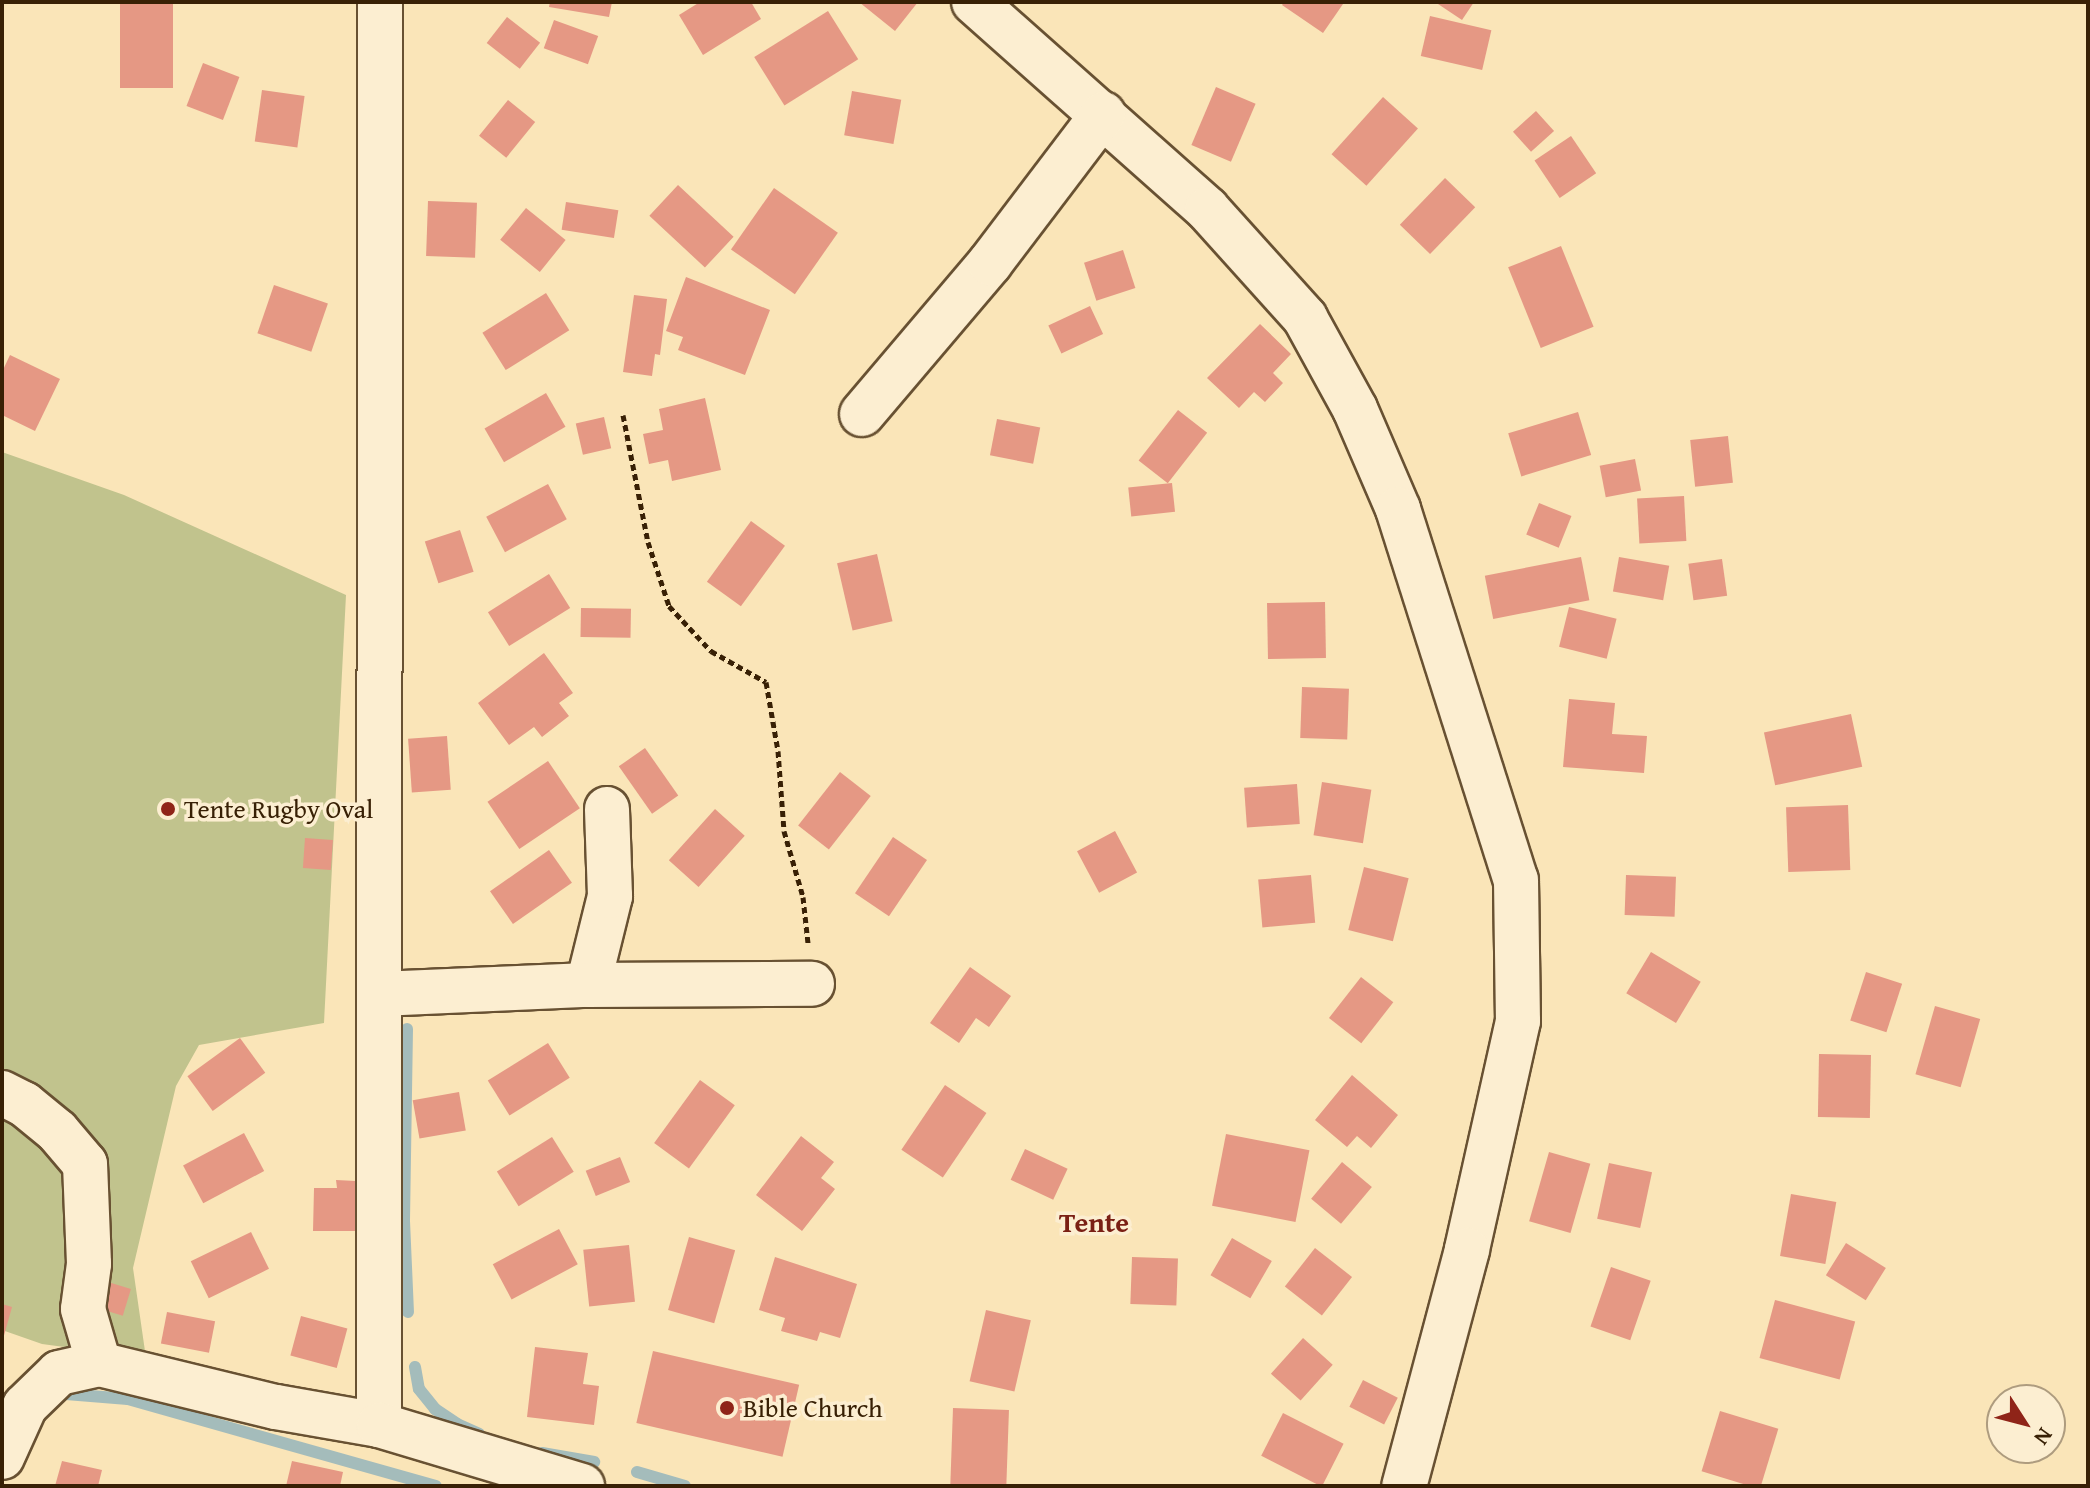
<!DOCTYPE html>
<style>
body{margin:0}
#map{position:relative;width:2090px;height:1488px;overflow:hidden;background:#fae5b8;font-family:"Gentium Book Plus",serif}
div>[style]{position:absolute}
.green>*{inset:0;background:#c1c38d}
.stream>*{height:12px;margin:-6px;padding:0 6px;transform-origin:6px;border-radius:6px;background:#a4bcbb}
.building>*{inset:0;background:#e59884;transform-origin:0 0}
.path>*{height:5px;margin-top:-2.5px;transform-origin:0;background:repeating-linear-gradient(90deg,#382005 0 6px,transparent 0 10px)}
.roads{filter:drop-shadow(2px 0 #685132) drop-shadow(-2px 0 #685132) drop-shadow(0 2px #685132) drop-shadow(0 -2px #685132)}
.minor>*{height:44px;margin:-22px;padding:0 22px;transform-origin:22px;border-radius:22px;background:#fceed1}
.dots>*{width:22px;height:22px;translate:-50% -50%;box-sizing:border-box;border:4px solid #fceed1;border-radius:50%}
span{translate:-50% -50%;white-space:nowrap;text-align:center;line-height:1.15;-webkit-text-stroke:7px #fceed1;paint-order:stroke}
.poi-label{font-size:26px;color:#382005}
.left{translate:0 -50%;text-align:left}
.neighbourhood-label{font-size:28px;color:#7a1f14;font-weight:700}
.frame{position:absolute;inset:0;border:4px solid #382005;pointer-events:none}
.north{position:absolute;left:1986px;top:1384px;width:80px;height:80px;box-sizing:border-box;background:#fceed1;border:2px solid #ae9c7f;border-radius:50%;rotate:126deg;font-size:22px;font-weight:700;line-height:32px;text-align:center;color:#382005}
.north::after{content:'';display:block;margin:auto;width:28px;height:36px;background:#8f2418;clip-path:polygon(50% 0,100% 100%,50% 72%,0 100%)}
</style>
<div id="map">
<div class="green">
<div style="clip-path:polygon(2px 452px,124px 495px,346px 595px,324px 1023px,199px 1045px,176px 1086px,133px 1268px,146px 1358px,42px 1344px,2px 1330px)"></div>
</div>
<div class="stream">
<div style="left:407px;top:1029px;width:192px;rotate:90.9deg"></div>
<div style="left:404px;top:1221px;width:91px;rotate:87.5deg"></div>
<div style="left:415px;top:1367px;width:22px;rotate:80deg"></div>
<div style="left:419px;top:1389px;width:26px;rotate:51deg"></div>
<div style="left:435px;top:1409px;width:27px;rotate:34deg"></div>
<div style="left:457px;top:1424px;width:24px;rotate:24deg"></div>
<div style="left:66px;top:1394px;width:62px;rotate:4.6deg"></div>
<div style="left:128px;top:1399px;width:320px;rotate:15.8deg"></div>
<div style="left:542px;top:1453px;width:53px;rotate:9.8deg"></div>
<div style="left:637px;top:1472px;width:50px;rotate:16.3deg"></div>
</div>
<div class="building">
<div style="left:120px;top:2px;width:53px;height:86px"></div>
<div style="clip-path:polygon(550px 2px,612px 2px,609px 17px,549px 7px)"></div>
<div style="clip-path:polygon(700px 2px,751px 2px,761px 19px,703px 55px,679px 15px)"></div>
<div style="clip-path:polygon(859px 2px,918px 2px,895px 31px)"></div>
<div style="clip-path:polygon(1284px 2px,1340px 2px,1343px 4px,1323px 33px,1282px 5px)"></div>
<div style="clip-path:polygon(1435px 2px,1474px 2px,1462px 20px)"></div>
<div style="left:828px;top:11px;width:57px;height:87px;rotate:58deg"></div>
<div style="left:1430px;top:16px;width:63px;height:41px;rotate:13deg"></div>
<div style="left:507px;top:17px;width:42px;height:33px;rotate:38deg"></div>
<div style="left:554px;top:20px;width:47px;height:30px;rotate:20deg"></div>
<div style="left:203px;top:63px;width:39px;height:46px;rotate:21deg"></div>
<div style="left:1216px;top:87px;width:43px;height:63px;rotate:23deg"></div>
<div style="left:262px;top:90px;width:43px;height:52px;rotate:8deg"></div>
<div style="left:852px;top:91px;width:50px;height:45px;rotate:10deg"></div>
<div style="left:1383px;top:97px;width:47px;height:77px;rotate:42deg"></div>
<div style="left:508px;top:100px;width:35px;height:46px;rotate:39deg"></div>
<div style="left:1536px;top:111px;width:27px;height:31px;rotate:48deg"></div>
<div style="left:1571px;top:136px;width:45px;height:44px;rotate:56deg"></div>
<div style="left:1445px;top:178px;width:42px;height:65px;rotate:44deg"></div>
<div style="left:678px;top:185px;width:76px;height:42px;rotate:43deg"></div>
<div style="left:774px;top:188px;width:78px;height:75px;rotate:35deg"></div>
<div style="left:428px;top:201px;width:49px;height:55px;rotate:2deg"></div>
<div style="left:566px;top:202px;width:53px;height:28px;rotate:9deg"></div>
<div style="left:526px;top:208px;width:51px;height:41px;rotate:39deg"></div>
<div style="left:1561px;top:246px;width:87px;height:57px;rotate:68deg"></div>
<div style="left:1123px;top:250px;width:40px;height:41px;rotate:72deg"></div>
<div style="clip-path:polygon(686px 277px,770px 310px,745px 375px,678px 350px,683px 337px,666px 331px)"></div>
<div style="left:274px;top:285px;width:57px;height:51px;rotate:19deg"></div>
<div style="left:546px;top:293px;width:44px;height:75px;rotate:58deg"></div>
<div style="clip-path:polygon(634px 295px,667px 299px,660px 355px,655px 354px,652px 376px,623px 372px)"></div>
<div style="left:1090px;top:306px;width:31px;height:46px;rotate:65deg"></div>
<div style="clip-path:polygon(1260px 324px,1291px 354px,1273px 373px,1283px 383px,1265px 402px,1254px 392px,1239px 408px,1207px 378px)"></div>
<div style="clip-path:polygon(10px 355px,60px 379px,35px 431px,2px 415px,2px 372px)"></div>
<div style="left:546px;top:393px;width:39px;height:71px;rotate:60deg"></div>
<div style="clip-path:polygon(705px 398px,721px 470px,672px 481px,668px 460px,649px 464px,643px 434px,663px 430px,659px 409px)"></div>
<div style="left:1178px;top:410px;width:37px;height:64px;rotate:38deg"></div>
<div style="left:1578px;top:412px;width:45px;height:73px;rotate:73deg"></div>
<div style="left:604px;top:417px;width:32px;height:29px;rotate:77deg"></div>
<div style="left:997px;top:419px;width:44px;height:37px;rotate:11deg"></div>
<div style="left:1728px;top:436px;width:47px;height:38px;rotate:84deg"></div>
<div style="left:1635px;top:459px;width:32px;height:36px;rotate:79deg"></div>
<div style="left:1172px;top:483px;width:29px;height:44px;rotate:84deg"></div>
<div style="left:548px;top:484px;width:40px;height:70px;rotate:62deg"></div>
<div style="left:1684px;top:496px;width:45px;height:47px;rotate:87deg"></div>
<div style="left:1539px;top:503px;width:35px;height:34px;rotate:22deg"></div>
<div style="left:751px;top:521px;width:42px;height:75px;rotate:36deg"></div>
<div style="left:460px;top:530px;width:44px;height:37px;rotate:72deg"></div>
<div style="left:877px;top:554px;width:69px;height:41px;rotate:77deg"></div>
<div style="left:1581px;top:557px;width:44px;height:98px;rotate:79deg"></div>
<div style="left:1619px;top:557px;width:51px;height:35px;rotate:10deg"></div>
<div style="left:1722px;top:559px;width:37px;height:34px;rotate:82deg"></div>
<div style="left:549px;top:574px;width:40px;height:72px;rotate:58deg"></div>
<div style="left:1325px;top:602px;width:56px;height:58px;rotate:89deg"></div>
<div style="left:1569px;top:607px;width:49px;height:41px;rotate:14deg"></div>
<div style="left:581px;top:608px;width:50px;height:29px;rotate:1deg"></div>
<div style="clip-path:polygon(544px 653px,573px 693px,559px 703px,569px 716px,542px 737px,534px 727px,509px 745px,478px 703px)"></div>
<div style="left:1302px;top:687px;width:47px;height:51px;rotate:2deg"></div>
<div style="clip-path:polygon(1569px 699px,1615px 703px,1612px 734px,1647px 736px,1644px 773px,1563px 767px)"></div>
<div style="left:1851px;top:714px;width:54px;height:89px;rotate:78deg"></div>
<div style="left:447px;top:736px;width:54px;height:39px;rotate:86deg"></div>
<div style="left:645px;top:748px;width:58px;height:32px;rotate:55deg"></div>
<div style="left:548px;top:761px;width:57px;height:73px;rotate:56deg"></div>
<div style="left:840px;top:772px;width:39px;height:68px;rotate:38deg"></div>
<div style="left:1322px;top:782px;width:50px;height:54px;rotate:9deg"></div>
<div style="left:1297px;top:784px;width:40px;height:53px;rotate:86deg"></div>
<div style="left:1848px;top:805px;width:65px;height:62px;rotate:88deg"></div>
<div style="left:715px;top:809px;width:40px;height:69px;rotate:42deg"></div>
<div style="left:1115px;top:831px;width:47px;height:43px;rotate:62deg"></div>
<div style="left:893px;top:837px;width:41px;height:68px;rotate:34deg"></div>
<div style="left:305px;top:838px;width:28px;height:30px;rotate:4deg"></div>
<div style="left:549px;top:850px;width:40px;height:72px;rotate:55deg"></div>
<div style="left:1364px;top:867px;width:46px;height:65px;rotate:14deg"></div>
<div style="left:1311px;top:875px;width:48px;height:53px;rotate:85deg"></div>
<div style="left:1626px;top:875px;width:50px;height:40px;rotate:2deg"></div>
<div style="left:1651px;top:952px;width:58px;height:48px;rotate:31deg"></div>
<div style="clip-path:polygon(970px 967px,1011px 996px,989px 1027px,976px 1018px,959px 1043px,930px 1023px)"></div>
<div style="left:1866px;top:972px;width:38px;height:51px;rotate:18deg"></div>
<div style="left:1361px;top:977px;width:41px;height:52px;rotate:38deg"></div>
<div style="left:1935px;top:1006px;width:47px;height:71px;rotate:16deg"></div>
<div style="left:240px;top:1038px;width:43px;height:65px;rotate:54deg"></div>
<div style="left:548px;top:1043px;width:41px;height:71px;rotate:58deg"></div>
<div style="left:1819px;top:1054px;width:52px;height:63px;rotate:1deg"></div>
<div style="clip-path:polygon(1352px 1075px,1398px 1115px,1371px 1148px,1357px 1136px,1347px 1147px,1315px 1120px)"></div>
<div style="left:700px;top:1080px;width:43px;height:78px;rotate:36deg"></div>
<div style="left:945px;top:1085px;width:50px;height:78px;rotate:34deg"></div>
<div style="left:459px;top:1092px;width:39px;height:47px;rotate:80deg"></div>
<div style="left:244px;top:1133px;width:43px;height:69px;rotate:62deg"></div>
<div style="left:1226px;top:1134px;width:85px;height:73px;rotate:11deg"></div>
<div style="clip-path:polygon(801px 1136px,834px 1162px,821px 1178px,835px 1189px,802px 1231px,756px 1195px)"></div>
<div style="left:552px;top:1137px;width:41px;height:65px;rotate:58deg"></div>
<div style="left:1025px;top:1149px;width:47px;height:34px;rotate:25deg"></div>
<div style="left:1549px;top:1152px;width:43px;height:72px;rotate:16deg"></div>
<div style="left:620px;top:1157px;width:27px;height:37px;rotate:68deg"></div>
<div style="left:1342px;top:1162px;width:39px;height:48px;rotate:40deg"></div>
<div style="left:1609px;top:1163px;width:44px;height:57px;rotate:12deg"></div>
<div style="clip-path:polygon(336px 1180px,356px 1181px,356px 1231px,313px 1231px,314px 1188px,337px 1188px)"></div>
<div style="left:1791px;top:1194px;width:46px;height:63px;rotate:10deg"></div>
<div style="left:559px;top:1229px;width:40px;height:75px;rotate:62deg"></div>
<div style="left:251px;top:1232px;width:41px;height:67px;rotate:64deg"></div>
<div style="left:689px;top:1237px;width:48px;height:76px;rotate:16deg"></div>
<div style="left:1232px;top:1238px;width:46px;height:43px;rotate:30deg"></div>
<div style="left:1846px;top:1243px;width:47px;height:38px;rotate:32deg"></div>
<div style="left:629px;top:1245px;width:57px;height:46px;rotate:84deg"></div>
<div style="left:1315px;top:1248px;width:47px;height:49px;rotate:38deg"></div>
<div style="clip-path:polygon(775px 1257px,857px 1284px,840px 1338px,820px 1332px,817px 1341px,781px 1331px,785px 1318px,759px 1310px)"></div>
<div style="left:1132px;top:1257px;width:46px;height:47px;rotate:2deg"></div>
<div style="left:1611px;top:1267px;width:42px;height:63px;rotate:19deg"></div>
<div style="left:108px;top:1282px;width:24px;height:28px;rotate:17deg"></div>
<div style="left:1775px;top:1300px;width:83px;height:60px;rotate:15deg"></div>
<div style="clip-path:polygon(2px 1304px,12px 1307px,3px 1339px,2px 1339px)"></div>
<div style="left:986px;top:1310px;width:46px;height:73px;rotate:13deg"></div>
<div style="left:167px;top:1312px;width:49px;height:32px;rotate:11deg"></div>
<div style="left:301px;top:1316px;width:48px;height:41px;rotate:15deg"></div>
<div style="left:1303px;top:1338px;width:40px;height:48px;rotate:42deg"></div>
<div style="clip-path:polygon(535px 1347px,588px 1353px,583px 1384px,599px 1386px,594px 1425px,527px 1417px)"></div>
<div style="left:653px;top:1351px;width:150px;height:74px;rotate:13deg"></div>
<div style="left:1363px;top:1380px;width:39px;height:30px;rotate:27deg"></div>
<div style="left:953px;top:1408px;width:56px;height:76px;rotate:2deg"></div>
<div style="left:1720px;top:1411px;width:61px;height:63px;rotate:17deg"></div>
<div style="left:1283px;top:1413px;width:68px;height:48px;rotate:27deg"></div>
<div style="clip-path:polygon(62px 1461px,102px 1470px,98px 1486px,55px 1486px)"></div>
<div style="clip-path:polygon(292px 1461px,343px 1472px,340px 1486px,286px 1486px)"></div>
</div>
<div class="path">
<div style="left:623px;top:415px;width:129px;rotate:78.9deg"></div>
<div style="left:648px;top:542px;width:67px;rotate:71.8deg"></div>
<div style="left:669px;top:606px;width:62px;rotate:47deg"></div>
<div style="left:711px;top:651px;width:63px;rotate:29.4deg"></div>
<div style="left:766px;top:682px;width:70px;rotate:80.1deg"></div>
<div style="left:778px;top:751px;width:80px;rotate:85.7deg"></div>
<div style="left:784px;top:831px;width:69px;rotate:73.9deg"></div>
<div style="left:803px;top:897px;width:46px;rotate:83.8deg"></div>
</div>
<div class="roads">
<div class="minor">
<div style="left:974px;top:2px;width:312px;rotate:41.6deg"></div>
<div style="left:1207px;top:209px;width:147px;rotate:48deg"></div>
<div style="left:1305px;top:318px;width:104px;rotate:61.2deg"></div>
<div style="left:1355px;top:409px;width:109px;rotate:66.7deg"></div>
<div style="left:1398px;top:509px;width:389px;rotate:72.4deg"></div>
<div style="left:1516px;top:880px;width:141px;rotate:89.2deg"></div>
<div style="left:1518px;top:1021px;width:235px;rotate:102.6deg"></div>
<div style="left:1467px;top:1250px;width:244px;rotate:104.9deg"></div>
<div style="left:862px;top:414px;width:198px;rotate:-49.7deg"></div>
<div style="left:990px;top:263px;width:187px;rotate:-52.8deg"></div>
<div style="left:588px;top:985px;width:92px;rotate:-76.1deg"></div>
<div style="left:610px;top:896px;width:87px;rotate:-92deg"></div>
<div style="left:379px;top:994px;width:209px;rotate:-2.5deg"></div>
<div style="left:588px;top:985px;width:224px;rotate:-0.3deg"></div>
<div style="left:2px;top:1093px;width:25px;rotate:27deg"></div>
<div style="left:24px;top:1104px;width:43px;rotate:39.3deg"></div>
<div style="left:57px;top:1131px;width:43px;rotate:49.7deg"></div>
<div style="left:85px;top:1164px;width:100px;rotate:87.7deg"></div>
<div style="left:89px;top:1264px;width:45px;rotate:97.6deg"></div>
<div style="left:83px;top:1309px;width:57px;rotate:73.8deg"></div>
<div style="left:379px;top:1425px;width:1423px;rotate:-89.96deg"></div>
<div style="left:2px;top:1457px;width:56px;rotate:-65.7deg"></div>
<div style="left:25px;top:1406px;width:47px;rotate:-44.1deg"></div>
<div style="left:59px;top:1373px;width:41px;rotate:-12.7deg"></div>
<div style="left:99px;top:1364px;width:182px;rotate:13.7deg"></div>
<div style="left:276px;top:1407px;width:105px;rotate:9.9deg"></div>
<div style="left:379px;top:1425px;width:212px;rotate:16.7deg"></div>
</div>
</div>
<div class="dots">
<div style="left:168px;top:809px;background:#8f2418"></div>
<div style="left:727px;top:1408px;background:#8f2418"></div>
</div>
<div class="poi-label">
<span class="left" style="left:184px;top:809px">Tente Rugby Oval</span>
<span class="left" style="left:743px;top:1408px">Bible Church</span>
</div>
<div class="neighbourhood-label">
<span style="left:1094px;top:1222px">Tente</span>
</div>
<div class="frame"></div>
<div class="north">N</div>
</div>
